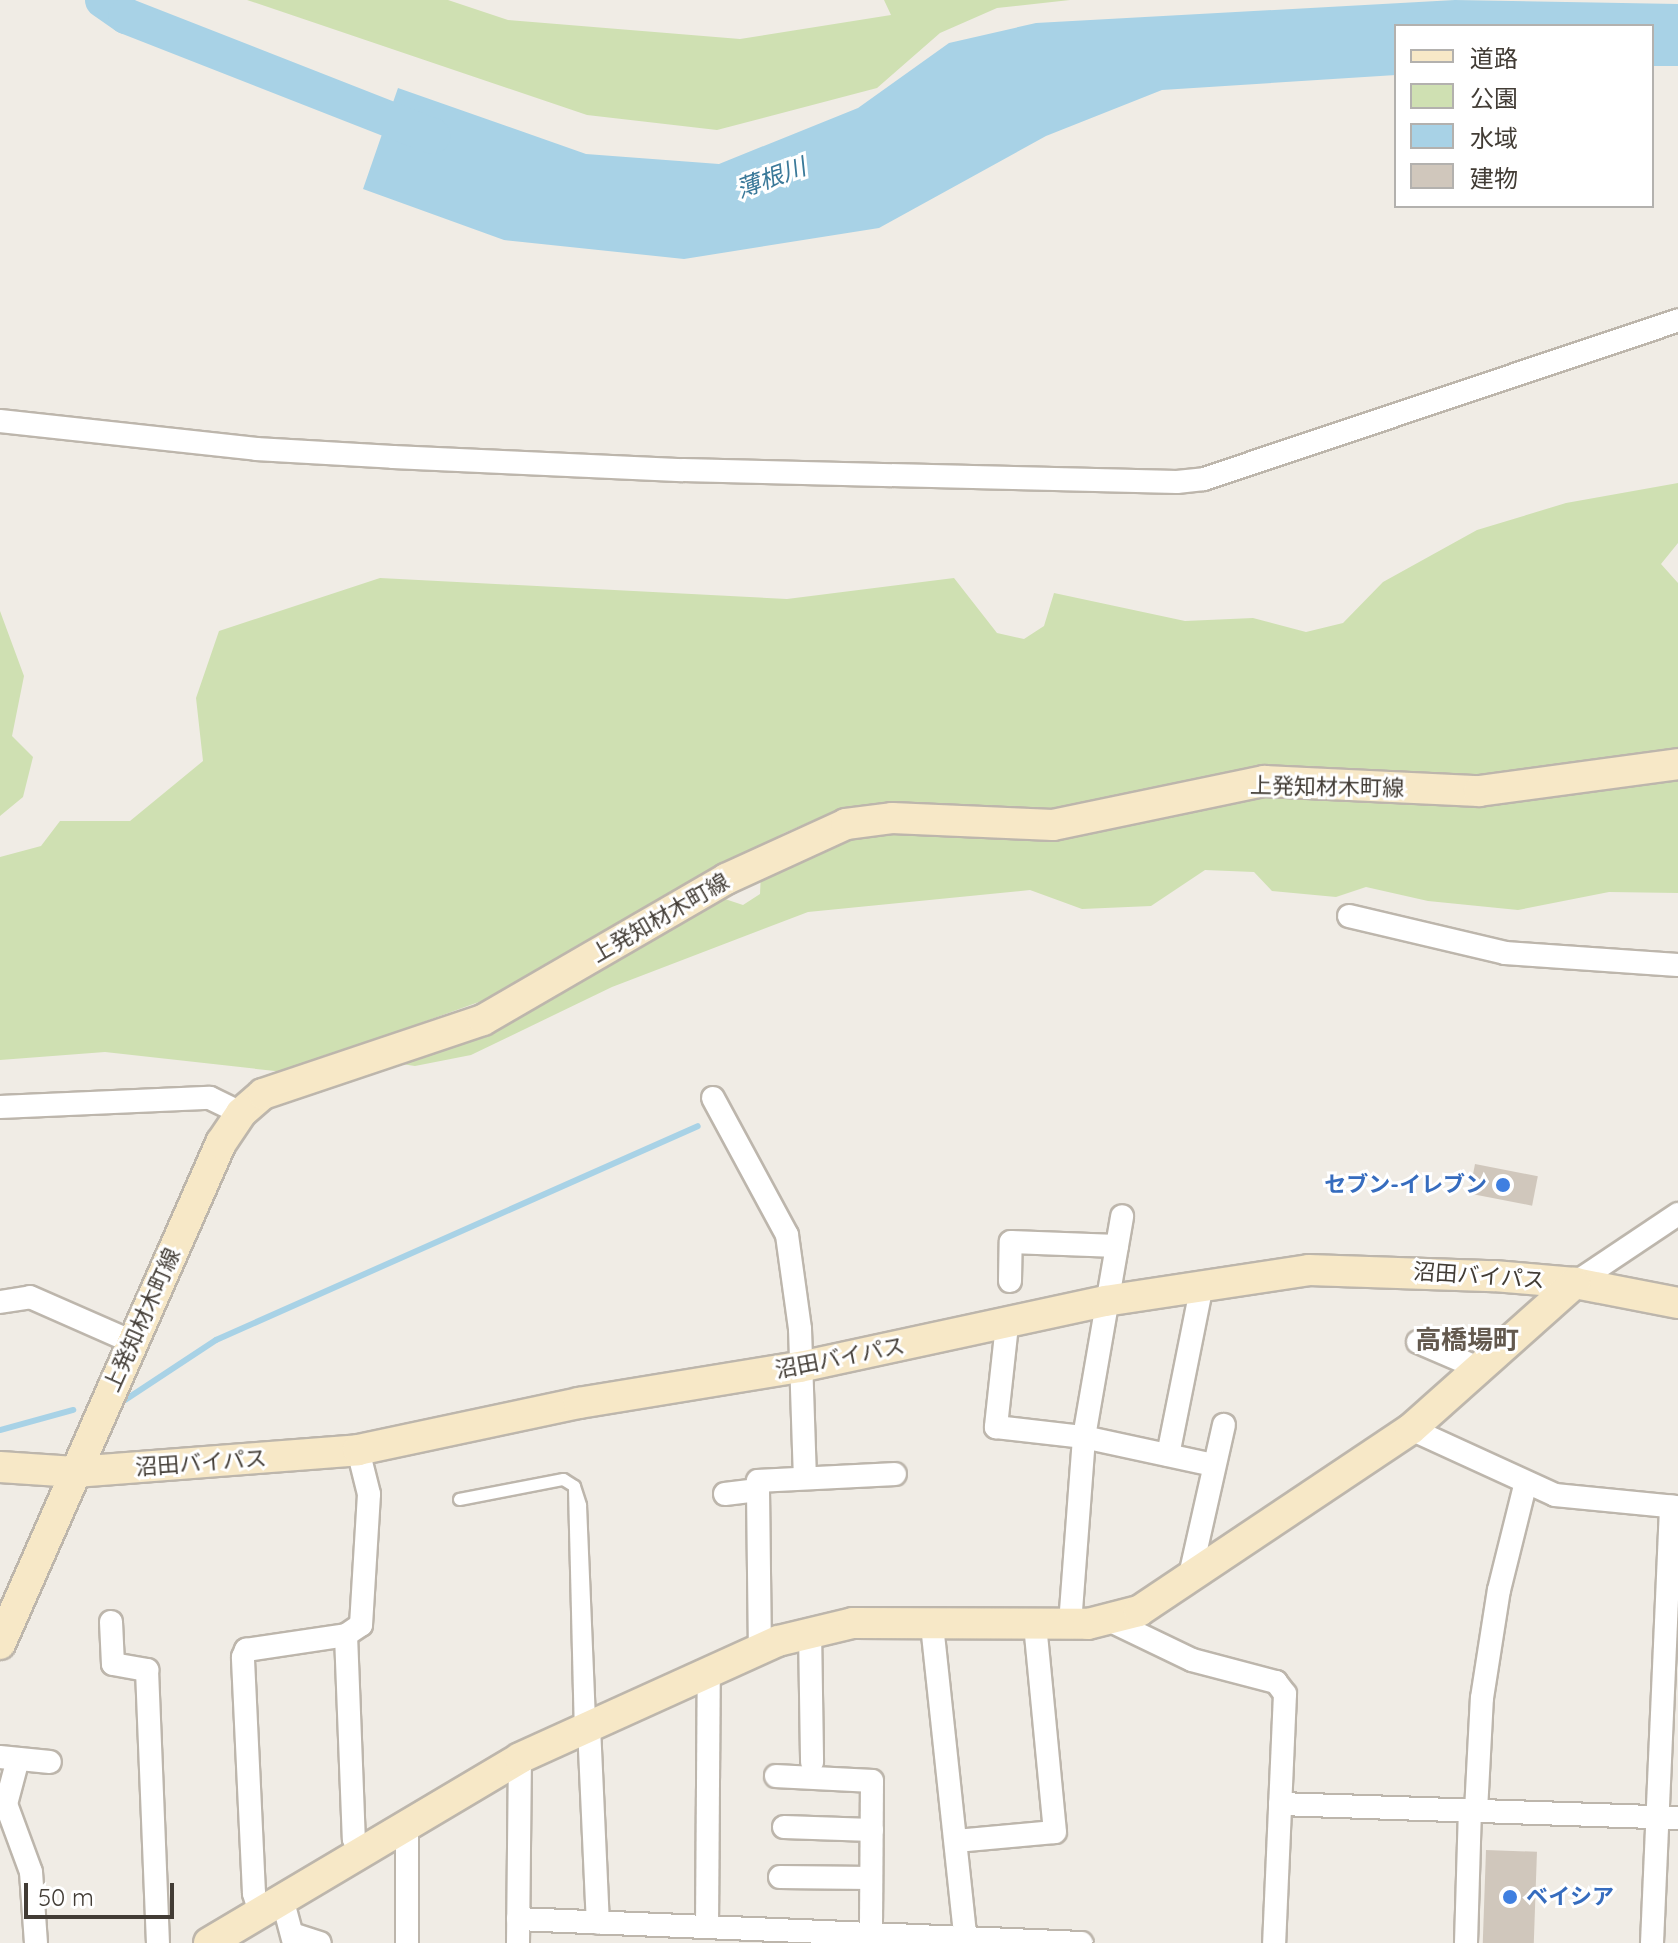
<!DOCTYPE html>
<meta charset="utf-8">
<style>
body{margin:0}
#map{position:relative;width:1678px;height:1943px;overflow:hidden;background:#f0ece5;font-family:Quicksand,"Noto Sans JP",sans-serif}
div>[style]{position:absolute}
.green>*{inset:0;background:#cfe0b2}
.water>*{inset:0;background:#a8d2e6}
.stream>*{height:6px;margin:-3px;padding:0 3px;transform-origin:3px;border-radius:3px;background:#a8d2e6}
.river>*{height:36px;margin:-18px;padding:0 18px;transform-origin:18px;border-radius:18px;background:#a8d2e6}
.building>*{inset:0;background:#d0c7bc;transform-origin:0 0}
.roads{filter:drop-shadow(2px 0 #bdb6ac) drop-shadow(-2px 0 #bdb6ac) drop-shadow(0 2px #bdb6ac) drop-shadow(0 -2px #bdb6ac)}
.lane>*{height:11px;margin:-5.5px;padding:0 5.5px;transform-origin:5.5px;border-radius:5.5px;background:#fff}
.street>*{height:22px;margin:-11px;padding:0 11px;transform-origin:11px;border-radius:11px;background:#fff}
.secondary>*{height:30px;margin:-15px;padding:0 15px;transform-origin:15px;border-radius:15px;background:#f7e8c7}
.dots>*{width:22px;height:22px;translate:-50% -50%;box-sizing:border-box;border:4px solid #fff;border-radius:50%}
span{translate:-50% -50%;white-space:nowrap;text-align:center;line-height:1.15;-webkit-text-stroke:6px #fff;paint-order:stroke}
.street-label{font-size:22px;color:#423c35}
.shop-label{font-size:22px;color:#366cbe;font-weight:700}
.right{translate:-100% -50%;text-align:right}
.left{translate:0 -50%;text-align:left}
.water-label{font-size:24px;color:#3a7999;font-style:italic}
.quarter-label{font-size:26px;color:#63594e;font-weight:700}
.legend{position:absolute;left:1394px;top:24px;width:260px;height:184px;box-sizing:border-box;background:#fff;border:2px solid #b3b1ae;margin:0;padding:10px 14px;list-style:none;font-size:24px;color:#423c35}
.legend li{display:flex;align-items:center;gap:16px;height:40px}
.legend b{width:40px;border:2px solid #b3b1ae}
.scale{position:absolute;left:24px;top:1883px;width:150px;height:36px;box-sizing:border-box;border:4px solid #423c35;border-top:0;padding-left:10px;font-size:24px;line-height:28px;white-space:nowrap;color:#423c35;-webkit-text-stroke:6px #fff;paint-order:stroke}
</style>
<div id="map">
<div class="green">
<div style="clip-path:polygon(247px 0,448px 0,508px 20px,740px 39px,891px 15px,884px 0,1070px 0,997px 8px,940px 33px,877px 88px,717px 130px,587px 115px)"></div>
<div style="clip-path:polygon(1678px 483px,1678px 543px,1661px 564px,1678px 583px,1678px 754px,1474px 779px,1049px 813px,902px 803px,844px 807px,784px 833px,490px 998px,284px 1072px,105px 1052px,0 1060px,0 857px,41px 846px,60px 821px,130px 821px,203px 761px,196px 698px,219px 631px,380px 578px,787px 599px,954px 578px,997px 633px,1024px 639px,1044px 626px,1054px 593px,1185px 621px,1253px 618px,1306px 632px,1343px 623px,1383px 582px,1477px 530px,1566px 503px)"></div>
<div style="clip-path:polygon(0 611px,24px 676px,12px 736px,33px 757px,23px 797px,0 816px)"></div>
<div style="clip-path:polygon(1678px 772px,1678px 893px,1609px 892px,1518px 910px,1428px 901px,1366px 887px,1336px 897px,1272px 891px,1254px 872px,1205px 870px,1151px 906px,1082px 909px,1030px 890px,808px 912px,612px 987px,471px 1055px,415px 1066px,395px 1063px,719px 897px,743px 905px,760px 894px,761px 871px,797px 852px,885px 827px,1235px 796px,1308px 800px)"></div>
</div>
<div class="water">
<div style="clip-path:polygon(1455px 0,1678px 4px,1678px 66px,1652px 66px,1652px 26px,1396px 26px,1396px 75px,1162px 90px,1046px 136px,879px 228px,684px 259px,504px 240px,363px 189px,398px 88px,586px 154px,719px 164px,858px 108px,949px 43px,1036px 23px)"></div>
</div>
<div class="stream">
<div style="left:125px;top:1400px;width:109px;rotate:-33.4deg"></div>
<div style="left:216px;top:1340px;width:527px;rotate:-23.94deg"></div>
<div style="left:0;top:1430px;width:76px;rotate:-15.3deg"></div>
</div>
<div class="river">
<div style="left:103px;top:0;width:28px;rotate:35deg"></div>
<div style="left:126px;top:16px;width:329px;rotate:21.4deg"></div>
</div>
<div class="building">
<div style="left:1475px;top:1164px;width:64px;height:30px;rotate:11deg"></div>
<div style="left:1486px;top:1850px;width:51px;height:93px;rotate:2deg"></div>
</div>
<div class="roads">
<div class="lane">
<div style="left:574px;top:1488px;width:239px;rotate:88.6deg"></div>
<div style="left:459px;top:1499px;width:106px;rotate:-10.9deg"></div>
<div style="left:563px;top:1479px;width:13px;rotate:32deg"></div>
<div style="left:574px;top:1486px;width:20px;rotate:72deg"></div>
<div style="left:580px;top:1505px;width:217px;rotate:87.6deg"></div>
</div>
<div class="street">
<div style="left:0;top:421px;width:258px;rotate:6.2deg"></div>
<div style="left:256px;top:449px;width:137px;rotate:3.3deg"></div>
<div style="left:393px;top:457px;width:290px;rotate:2.6deg"></div>
<div style="left:683px;top:470px;width:494px;rotate:1.4deg"></div>
<div style="left:1177px;top:482px;width:27px;rotate:-6deg"></div>
<div style="left:1204px;top:479px;width:500px;rotate:-18.5deg"></div>
<div style="left:1349px;top:916px;width:160px;rotate:13.3deg"></div>
<div style="left:1505px;top:953px;width:173px;rotate:4deg"></div>
<div style="left:713px;top:1098px;width:156px;rotate:61.6deg"></div>
<div style="left:787px;top:1235px;width:95px;rotate:82.1deg"></div>
<div style="left:800px;top:1329px;width:149px;rotate:88.1deg"></div>
<div style="left:0;top:1107px;width:210px;rotate:-2.5deg"></div>
<div style="left:210px;top:1098px;width:34px;rotate:26deg"></div>
<div style="left:1010px;top:1281px;width:39px;rotate:-89deg"></div>
<div style="left:1011px;top:1242px;width:106px;rotate:2.2deg"></div>
<div style="left:1575px;top:1283px;width:124px;rotate:-33.8deg"></div>
<div style="left:0;top:1302px;width:30px;rotate:-9deg"></div>
<div style="left:30px;top:1297px;width:109px;rotate:23.7deg"></div>
<div style="left:1007px;top:1325px;width:103px;rotate:96.2deg"></div>
<div style="left:996px;top:1427px;width:89px;rotate:6.5deg"></div>
<div style="left:1084px;top:1437px;width:132px;rotate:12.2deg"></div>
<div style="left:1418px;top:1342px;width:63px;rotate:23.3deg"></div>
<div style="left:1411px;top:1429px;width:158px;rotate:24.6deg"></div>
<div style="left:1555px;top:1495px;width:124px;rotate:5.6deg"></div>
<div style="left:1168px;top:1455px;width:173px;rotate:-78.7deg"></div>
<div style="left:758px;top:1490px;width:158px;rotate:89.3deg"></div>
<div style="left:725px;top:1494px;width:33px;rotate:-7deg"></div>
<div style="left:758px;top:1490px;width:9px;rotate:-90deg"></div>
<div style="left:758px;top:1481px;width:137px;rotate:-2.9deg"></div>
<div style="left:1189px;top:1580px;width:159px;rotate:-77.3deg"></div>
<div style="left:1111px;top:1621px;width:90px;rotate:25.7deg"></div>
<div style="left:1192px;top:1660px;width:87px;rotate:14.7deg"></div>
<div style="left:1276px;top:1682px;width:15px;rotate:53deg"></div>
<div style="left:1285px;top:1694px;width:249px;rotate:92.5deg"></div>
<div style="left:111px;top:1622px;width:42px;rotate:87.3deg"></div>
<div style="left:113px;top:1664px;width:35px;rotate:10deg"></div>
<div style="left:147px;top:1670px;width:273px;rotate:87.7deg"></div>
<div style="left:1070px;top:1624px;width:188px;rotate:-85.7deg"></div>
<div style="left:1084px;top:1437px;width:224px;rotate:-80.2deg"></div>
<div style="left:932px;top:1625px;width:320px;rotate:83.9deg"></div>
<div style="left:810px;top:1630px;width:132px;rotate:89.1deg"></div>
<div style="left:346px;top:1635px;width:204px;rotate:87.8deg"></div>
<div style="left:354px;top:1839px;width:15px;rotate:48deg"></div>
<div style="left:589px;top:1727px;width:196px;rotate:87.4deg"></div>
<div style="left:0;top:1757px;width:50px;rotate:5.7deg"></div>
<div style="left:18px;top:1759px;width:47px;rotate:104.9deg"></div>
<div style="left:6px;top:1804px;width:72px;rotate:69.8deg"></div>
<div style="left:31px;top:1872px;width:71px;rotate:86deg"></div>
<div style="left:776px;top:1776px;width:96px;rotate:3deg"></div>
<div style="left:872px;top:1781px;width:152px;rotate:90.4deg"></div>
<div style="left:1280px;top:1804px;width:398px;rotate:2deg"></div>
<div style="left:1476px;top:1811px;width:113px;rotate:-87deg"></div>
<div style="left:1482px;top:1698px;width:109px;rotate:-81.1deg"></div>
<div style="left:1499px;top:1590px;width:107px;rotate:-76deg"></div>
<div style="left:784px;top:1827px;width:88px;rotate:2deg"></div>
<div style="left:956px;top:1841px;width:99px;rotate:-5.2deg"></div>
<div style="left:1055px;top:1832px;width:209px;rotate:-95.5deg"></div>
<div style="left:780px;top:1877px;width:91px;rotate:0.6deg"></div>
<div style="left:282px;top:1898px;width:47px;rotate:75.1deg"></div>
<div style="left:260px;top:1912px;width:20px;rotate:-108deg"></div>
<div style="left:254px;top:1893px;width:236px;rotate:-92.7deg"></div>
<div style="left:243px;top:1657px;width:8px;rotate:-67deg"></div>
<div style="left:246px;top:1650px;width:101px;rotate:-8.5deg"></div>
<div style="left:346px;top:1635px;width:18px;rotate:-34deg"></div>
<div style="left:361px;top:1625px;width:131px;rotate:-86.5deg"></div>
<div style="left:369px;top:1494px;width:45px;rotate:-104deg"></div>
<div style="left:518px;top:1919px;width:564px;rotate:2.44deg"></div>
<div style="left:707px;top:1927px;width:257px;rotate:-89.6deg"></div>
<div style="left:295px;top:1935px;width:26px;rotate:18deg"></div>
<div style="left:407px;top:1943px;width:119px;rotate:-90deg"></div>
<div style="left:518px;top:1943px;width:185px;rotate:-89.4deg"></div>
<div style="left:1466px;top:1943px;width:132px;rotate:-88.3deg"></div>
<div style="left:1652px;top:1943px;width:437px;rotate:-87.5deg"></div>
</div>
<div class="secondary">
<div style="left:0;top:1467px;width:75px;rotate:3.8deg"></div>
<div style="left:75px;top:1472px;width:284px;rotate:-4.4deg"></div>
<div style="left:358px;top:1450px;width:226px;rotate:-12deg"></div>
<div style="left:579px;top:1403px;width:224px;rotate:-9.3deg"></div>
<div style="left:800px;top:1367px;width:312px;rotate:-12.2deg"></div>
<div style="left:1105px;top:1301px;width:206px;rotate:-8.6deg"></div>
<div style="left:1309px;top:1270px;width:185px;rotate:1.9deg"></div>
<div style="left:1494px;top:1276px;width:81px;rotate:4.9deg"></div>
<div style="left:1575px;top:1283px;width:105px;rotate:11deg"></div>
<div style="left:0;top:1644px;width:548px;rotate:-66.2deg"></div>
<div style="left:221px;top:1143px;width:36px;rotate:-56deg"></div>
<div style="left:241px;top:1113px;width:29px;rotate:-41deg"></div>
<div style="left:263px;top:1094px;width:232px;rotate:-18.6deg"></div>
<div style="left:483px;top:1020px;width:281px;rotate:-30.1deg"></div>
<div style="left:726px;top:879px;width:132px;rotate:-24.6deg"></div>
<div style="left:846px;top:824px;width:46px;rotate:-7.4deg"></div>
<div style="left:892px;top:818px;width:161px;rotate:2.5deg"></div>
<div style="left:1053px;top:825px;width:216px;rotate:-11.8deg"></div>
<div style="left:1264px;top:781px;width:215px;rotate:2.7deg"></div>
<div style="left:1479px;top:791px;width:201px;rotate:-7.7deg"></div>
<div style="left:209px;top:1943px;width:362px;rotate:-30.7deg"></div>
<div style="left:520px;top:1758px;width:283px;rotate:-24.4deg"></div>
<div style="left:778px;top:1641px;width:77px;rotate:-13.5deg"></div>
<div style="left:853px;top:1623px;width:235px;rotate:0.2deg"></div>
<div style="left:1088px;top:1624px;width:53px;rotate:-14.3deg"></div>
<div style="left:1139px;top:1611px;width:327px;rotate:-33.8deg"></div>
<div style="left:1411px;top:1429px;width:220px;rotate:-41.7deg"></div>
</div>
</div>
<div class="dots">
<div style="left:1503px;top:1185px;background:#3f7fe0"></div>
<div style="left:1510px;top:1897px;background:#3f7fe0"></div>
</div>
<div class="street-label">
<span style="left:1327px;top:787px;rotate:1deg">上発知材木町線</span>
<span style="left:660px;top:918px;rotate:-30deg">上発知材木町線</span>
<span style="left:1479px;top:1276px;rotate:4deg">沼田バイパス</span>
<span style="left:142px;top:1320px;rotate:-66deg">上発知材木町線</span>
<span style="left:840px;top:1358px;rotate:-11deg">沼田バイパス</span>
<span style="left:201px;top:1463px;rotate:-4deg">沼田バイパス</span>
</div>
<div class="shop-label">
<span class="right" style="left:1487px;top:1185px">セブン-イレブン</span>
<span class="left" style="left:1526px;top:1897px">ベイシア</span>
</div>
<div class="water-label">
<span style="left:771px;top:178px;rotate:-20deg">薄根川</span>
</div>
<div class="quarter-label">
<span style="left:1467px;top:1340px">高橋場町</span>
</div>
<ul class="legend">
<li><b style="height:10px;background:#f7e8c7"></b>道路</li>
<li><b style="height:22px;background:#cfe0b2"></b>公園</li>
<li><b style="height:22px;background:#a8d2e6"></b>水域</li>
<li><b style="height:22px;background:#d0c7bc"></b>建物</li>
</ul>
<div class="scale">50 m</div>
</div>
